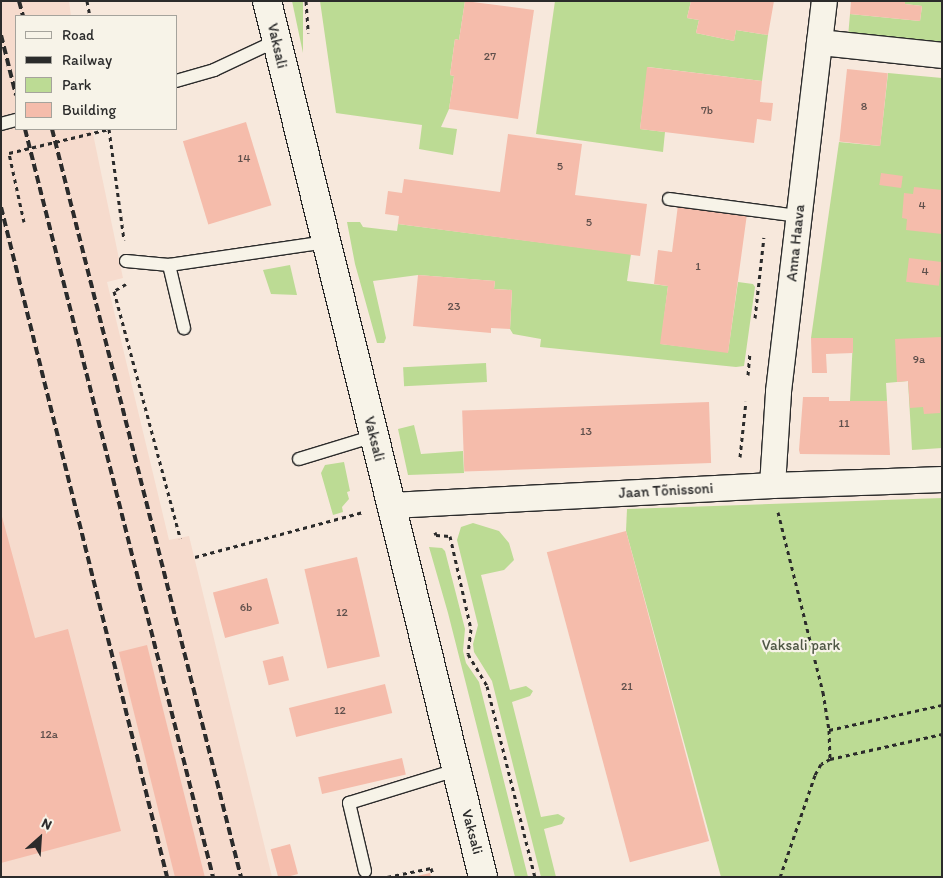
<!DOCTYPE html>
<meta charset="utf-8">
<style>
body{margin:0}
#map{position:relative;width:943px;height:878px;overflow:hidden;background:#f7e8dc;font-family:Itim,sans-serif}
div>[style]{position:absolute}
.built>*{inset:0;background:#f6dbcd}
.green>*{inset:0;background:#bcdb94;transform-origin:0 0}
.building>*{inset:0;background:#f5bcab;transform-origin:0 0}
.path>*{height:3px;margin-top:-1.5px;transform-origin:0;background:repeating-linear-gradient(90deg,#2b2b2b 0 4px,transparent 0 8px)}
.roads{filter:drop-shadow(1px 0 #2b2b2b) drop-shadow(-1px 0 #2b2b2b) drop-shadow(0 1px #2b2b2b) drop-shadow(0 -1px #2b2b2b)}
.lane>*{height:12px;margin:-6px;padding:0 6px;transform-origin:6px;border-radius:6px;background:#f7f3e8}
.street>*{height:25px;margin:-12.5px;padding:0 12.5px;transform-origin:12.5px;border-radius:12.5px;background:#f7f3e8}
.secondary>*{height:28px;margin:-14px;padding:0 14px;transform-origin:14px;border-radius:14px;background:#f7f3e8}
.rail>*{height:4px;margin-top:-2px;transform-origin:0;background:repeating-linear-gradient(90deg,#2b2b2b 0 8px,transparent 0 12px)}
span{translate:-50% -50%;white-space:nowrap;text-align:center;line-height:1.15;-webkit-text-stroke:4.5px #f7f3e8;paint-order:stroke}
.number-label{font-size:12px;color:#5e4f4b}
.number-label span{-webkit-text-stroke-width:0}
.street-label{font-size:15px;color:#2b2b2b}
.park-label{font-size:15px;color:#4f5745}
.frame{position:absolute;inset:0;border:2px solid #2b2b2b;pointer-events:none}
.legend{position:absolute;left:15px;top:15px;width:162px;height:115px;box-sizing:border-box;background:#f7f3e8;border:1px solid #a5a39c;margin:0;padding:6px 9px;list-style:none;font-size:15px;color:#2b2b2b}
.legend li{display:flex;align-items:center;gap:10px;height:25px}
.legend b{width:25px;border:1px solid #a5a39c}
.north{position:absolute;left:15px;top:813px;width:50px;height:50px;-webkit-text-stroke:4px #f7f3e8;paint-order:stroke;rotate:26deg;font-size:14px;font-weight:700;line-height:20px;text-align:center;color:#2b2b2b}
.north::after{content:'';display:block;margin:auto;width:18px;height:22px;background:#2b2b2b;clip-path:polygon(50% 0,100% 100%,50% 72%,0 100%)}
</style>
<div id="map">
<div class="built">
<div style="clip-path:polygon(1px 1px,69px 1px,71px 16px,16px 16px,16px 129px,92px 129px,123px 278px,107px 282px,169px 540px,189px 536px,272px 877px,1px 877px)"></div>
</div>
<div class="green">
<div style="clip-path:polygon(292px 1px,303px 1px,303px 53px)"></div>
<div style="clip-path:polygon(320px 1px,465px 1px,459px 40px,455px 39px,450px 75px,454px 76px,449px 109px,441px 127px,457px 129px,453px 155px,419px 149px,422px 125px,336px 113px)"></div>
<div style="clip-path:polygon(555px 1px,691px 1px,687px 18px,699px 20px,696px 33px,734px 41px,736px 30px,768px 35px,762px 81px,648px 67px,640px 129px,665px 132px,663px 152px,536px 134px)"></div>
<div style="clip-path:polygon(905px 1px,942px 1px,942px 47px,848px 37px,850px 14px,920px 21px,922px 6px,905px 4px)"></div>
<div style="clip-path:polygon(888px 73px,942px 78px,942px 448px,912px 450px,908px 381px,886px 383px,887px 401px,850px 401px,853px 338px,811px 338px,839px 142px,880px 146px)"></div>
<div style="clip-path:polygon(347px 222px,360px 222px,363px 227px,397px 231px,398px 224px,631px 254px,627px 281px,668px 286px,661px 344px,728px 352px,738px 282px,753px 284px,755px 287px,744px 366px,736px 367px,540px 347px,541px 339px,513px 334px,510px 329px,512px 290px,494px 289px,495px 281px,418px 275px,373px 281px,386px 338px,384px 343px,377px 343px,355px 264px)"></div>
<div style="clip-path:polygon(290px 265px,297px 295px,271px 294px,263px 270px)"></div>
<div style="left:486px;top:363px;width:19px;height:83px;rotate:87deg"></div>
<div style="clip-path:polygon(414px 425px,421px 454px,463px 451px,464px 473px,408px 475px,398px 429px)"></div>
<div style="clip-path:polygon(344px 462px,350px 491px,347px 492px,349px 499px,342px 507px,343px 512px,333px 515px,321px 473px,325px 465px)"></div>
<div style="clip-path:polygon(942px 498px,942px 877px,721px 877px,626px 531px,627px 509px)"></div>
<div style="clip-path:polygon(473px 523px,499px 531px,509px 543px,514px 560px,504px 570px,481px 575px,510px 690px,526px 686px,533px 691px,530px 696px,512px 702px,541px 817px,558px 814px,565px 818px,562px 824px,544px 829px,556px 877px,541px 877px,492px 681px,474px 652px,473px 644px,478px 625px,457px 540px,461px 527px)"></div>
<div style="clip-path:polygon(429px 547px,442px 548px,445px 551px,465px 629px,463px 651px,466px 663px,479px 682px,528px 877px,515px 877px,448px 613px)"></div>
</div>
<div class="building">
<div style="clip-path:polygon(465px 1px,534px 10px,518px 119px,449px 109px,454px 76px,450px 75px,455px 39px,459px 40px)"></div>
<div style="clip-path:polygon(691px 1px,774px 1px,768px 35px,736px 30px,734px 41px,696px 33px,699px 20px,687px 18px)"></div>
<div style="clip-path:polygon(851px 1px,905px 1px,905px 4px,922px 6px,920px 21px,850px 14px)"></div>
<div style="clip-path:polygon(647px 67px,762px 81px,760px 102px,773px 103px,771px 121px,757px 119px,754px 143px,640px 129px)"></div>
<div style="left:847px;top:69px;width:41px;height:73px;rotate:6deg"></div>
<div style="left:246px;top:122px;width:87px;height:66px;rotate:73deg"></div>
<div style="clip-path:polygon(508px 134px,582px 144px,575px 195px,647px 204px,640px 256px,398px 224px,399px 216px,385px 214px,388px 191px,402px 193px,404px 179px,500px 192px)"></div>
<div style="left:881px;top:173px;width:22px;height:12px;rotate:8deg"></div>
<div style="clip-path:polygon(914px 187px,942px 190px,942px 234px,906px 230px,907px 219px,902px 218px,904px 193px,913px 194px)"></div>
<div style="clip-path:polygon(678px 205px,747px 214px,728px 353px,660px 344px,668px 286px,654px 284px,658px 250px,672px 252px)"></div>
<div style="left:909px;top:258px;width:33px;height:24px;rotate:7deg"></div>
<div style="clip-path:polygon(418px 275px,495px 281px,494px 289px,512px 290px,510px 329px,491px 328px,491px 333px,413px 326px)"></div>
<div style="clip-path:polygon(942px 337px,940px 413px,924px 414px,923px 407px,910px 408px,908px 381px,897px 382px,895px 339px)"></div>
<div style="clip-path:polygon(811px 338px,853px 338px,853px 353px,826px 354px,827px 373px,812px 373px)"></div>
<div style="clip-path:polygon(803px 397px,829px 397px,829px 401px,887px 401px,890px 455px,800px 454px,799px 450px)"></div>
<div style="left:709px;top:402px;width:61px;height:247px;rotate:88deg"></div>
<div style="clip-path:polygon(1px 513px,35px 638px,68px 629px,121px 831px,1px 863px)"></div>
<div style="left:626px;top:531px;width:321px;height:82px;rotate:75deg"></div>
<div style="left:357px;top:557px;width:102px;height:54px;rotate:77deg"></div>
<div style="left:267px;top:578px;width:47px;height:56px;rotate:75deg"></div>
<div style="left:147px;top:645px;width:239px;height:29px;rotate:76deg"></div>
<div style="left:283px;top:656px;width:25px;height:21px;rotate:76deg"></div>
<div style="left:385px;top:684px;width:30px;height:99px;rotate:76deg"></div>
<div style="left:402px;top:758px;width:17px;height:86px;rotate:77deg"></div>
<div style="left:290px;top:844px;width:31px;height:20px;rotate:75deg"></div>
<div style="clip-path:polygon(430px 873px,431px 877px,417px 877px,417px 876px)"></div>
</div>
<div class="path">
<div style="left:87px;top:1px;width:15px;rotate:79deg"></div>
<div style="left:306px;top:1px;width:32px;rotate:86deg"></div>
<div style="left:109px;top:129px;width:112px;rotate:82.3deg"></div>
<div style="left:24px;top:222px;width:71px;rotate:-102.3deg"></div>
<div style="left:9px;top:153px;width:103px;rotate:-13.5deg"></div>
<div style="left:126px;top:284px;width:14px;rotate:150deg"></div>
<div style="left:114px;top:291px;width:256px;rotate:75deg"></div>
<div style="left:755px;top:318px;width:81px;rotate:-83.7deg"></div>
<div style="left:748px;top:375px;width:21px;rotate:-85deg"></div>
<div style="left:740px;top:457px;width:56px;rotate:-83.9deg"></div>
<div style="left:778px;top:512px;width:186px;rotate:76deg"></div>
<div style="left:823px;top:692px;width:38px;rotate:81deg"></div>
<div style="left:829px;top:730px;width:29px;rotate:88deg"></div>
<div style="left:830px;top:759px;width:10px;rotate:151deg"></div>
<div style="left:821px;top:764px;width:13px;rotate:119deg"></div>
<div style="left:815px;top:775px;width:108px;rotate:108.9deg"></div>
<div style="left:435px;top:532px;width:3px;rotate:72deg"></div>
<div style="left:436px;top:535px;width:14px;rotate:4deg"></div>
<div style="left:450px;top:536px;width:95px;rotate:77.3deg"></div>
<div style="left:471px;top:629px;width:25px;rotate:97deg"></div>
<div style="left:468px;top:654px;width:37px;rotate:59deg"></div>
<div style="left:487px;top:686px;width:197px;rotate:75.9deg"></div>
<div style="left:195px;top:557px;width:174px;rotate:-15deg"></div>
<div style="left:829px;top:730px;width:116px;rotate:-12.5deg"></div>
<div style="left:830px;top:759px;width:115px;rotate:-12.6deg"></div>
<div style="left:387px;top:877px;width:45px;rotate:-11.6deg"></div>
<div style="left:431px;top:868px;width:9px;rotate:72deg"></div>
</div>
<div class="roads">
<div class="lane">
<div style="left:176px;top:81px;width:40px;rotate:-16deg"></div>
<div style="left:214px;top:70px;width:68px;rotate:-25.1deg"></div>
<div style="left:1px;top:124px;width:16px;rotate:-15deg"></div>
<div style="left:669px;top:199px;width:131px;rotate:7.5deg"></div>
<div style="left:126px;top:261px;width:43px;rotate:5.3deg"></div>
<div style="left:169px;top:265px;width:159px;rotate:-8.3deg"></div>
<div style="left:169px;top:265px;width:65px;rotate:76.6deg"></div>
<div style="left:299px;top:459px;width:78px;rotate:-17deg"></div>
<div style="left:365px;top:871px;width:70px;rotate:-103.2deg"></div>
<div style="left:349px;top:803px;width:112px;rotate:-17.1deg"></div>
</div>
<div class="street">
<div style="left:819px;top:42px;width:124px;rotate:6deg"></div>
<div style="left:772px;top:485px;width:94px;rotate:-86.3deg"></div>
<div style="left:778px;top:391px;width:393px;rotate:-83.3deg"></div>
<div style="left:391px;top:505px;width:382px;rotate:-3deg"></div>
<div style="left:772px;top:485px;width:170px;rotate:-2deg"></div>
</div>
<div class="secondary">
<div style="left:267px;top:1px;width:902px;rotate:76.15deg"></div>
</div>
</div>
<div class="rail">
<div style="left:19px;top:1px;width:16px;rotate:75deg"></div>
<div style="left:1px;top:35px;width:62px;rotate:76deg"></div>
<div style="left:25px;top:129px;width:771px;rotate:75.89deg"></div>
<div style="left:52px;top:129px;width:772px;rotate:75.82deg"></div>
<div style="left:1px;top:207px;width:690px;rotate:76.08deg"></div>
</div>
<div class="number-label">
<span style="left:490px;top:57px">27</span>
<span style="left:864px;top:107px">8</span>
<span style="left:707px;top:111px">7b</span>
<span style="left:244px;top:159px">14</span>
<span style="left:560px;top:167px">5</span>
<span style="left:922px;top:206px">4</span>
<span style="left:589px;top:223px">5</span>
<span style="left:698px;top:267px">1</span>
<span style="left:925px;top:272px">4</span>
<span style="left:454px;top:307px">23</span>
<span style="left:919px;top:360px">9a</span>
<span style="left:844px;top:424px">11</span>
<span style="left:586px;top:432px">13</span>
<span style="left:246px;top:608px">6b</span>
<span style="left:342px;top:613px">12</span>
<span style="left:627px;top:687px">21</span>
<span style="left:340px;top:711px">12</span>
<span style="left:49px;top:735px">12a</span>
</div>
<div class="street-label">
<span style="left:277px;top:46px;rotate:77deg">Vaksali</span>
<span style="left:796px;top:243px;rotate:-84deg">Anna Haava</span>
<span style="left:374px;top:439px;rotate:76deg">Vaksali</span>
<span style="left:666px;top:491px;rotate:-3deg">Jaan Tõnissoni</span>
<span style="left:472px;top:832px;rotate:75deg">Vaksali</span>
</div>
<div class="park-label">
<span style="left:801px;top:646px">Vaksali park</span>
</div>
<div class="frame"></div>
<ul class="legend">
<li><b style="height:6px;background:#f7f3e8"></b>Road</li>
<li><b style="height:6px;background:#2b2b2b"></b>Railway</li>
<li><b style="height:14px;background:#bcdb94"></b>Park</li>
<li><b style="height:14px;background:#f5bcab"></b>Building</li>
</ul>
<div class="north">N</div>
</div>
